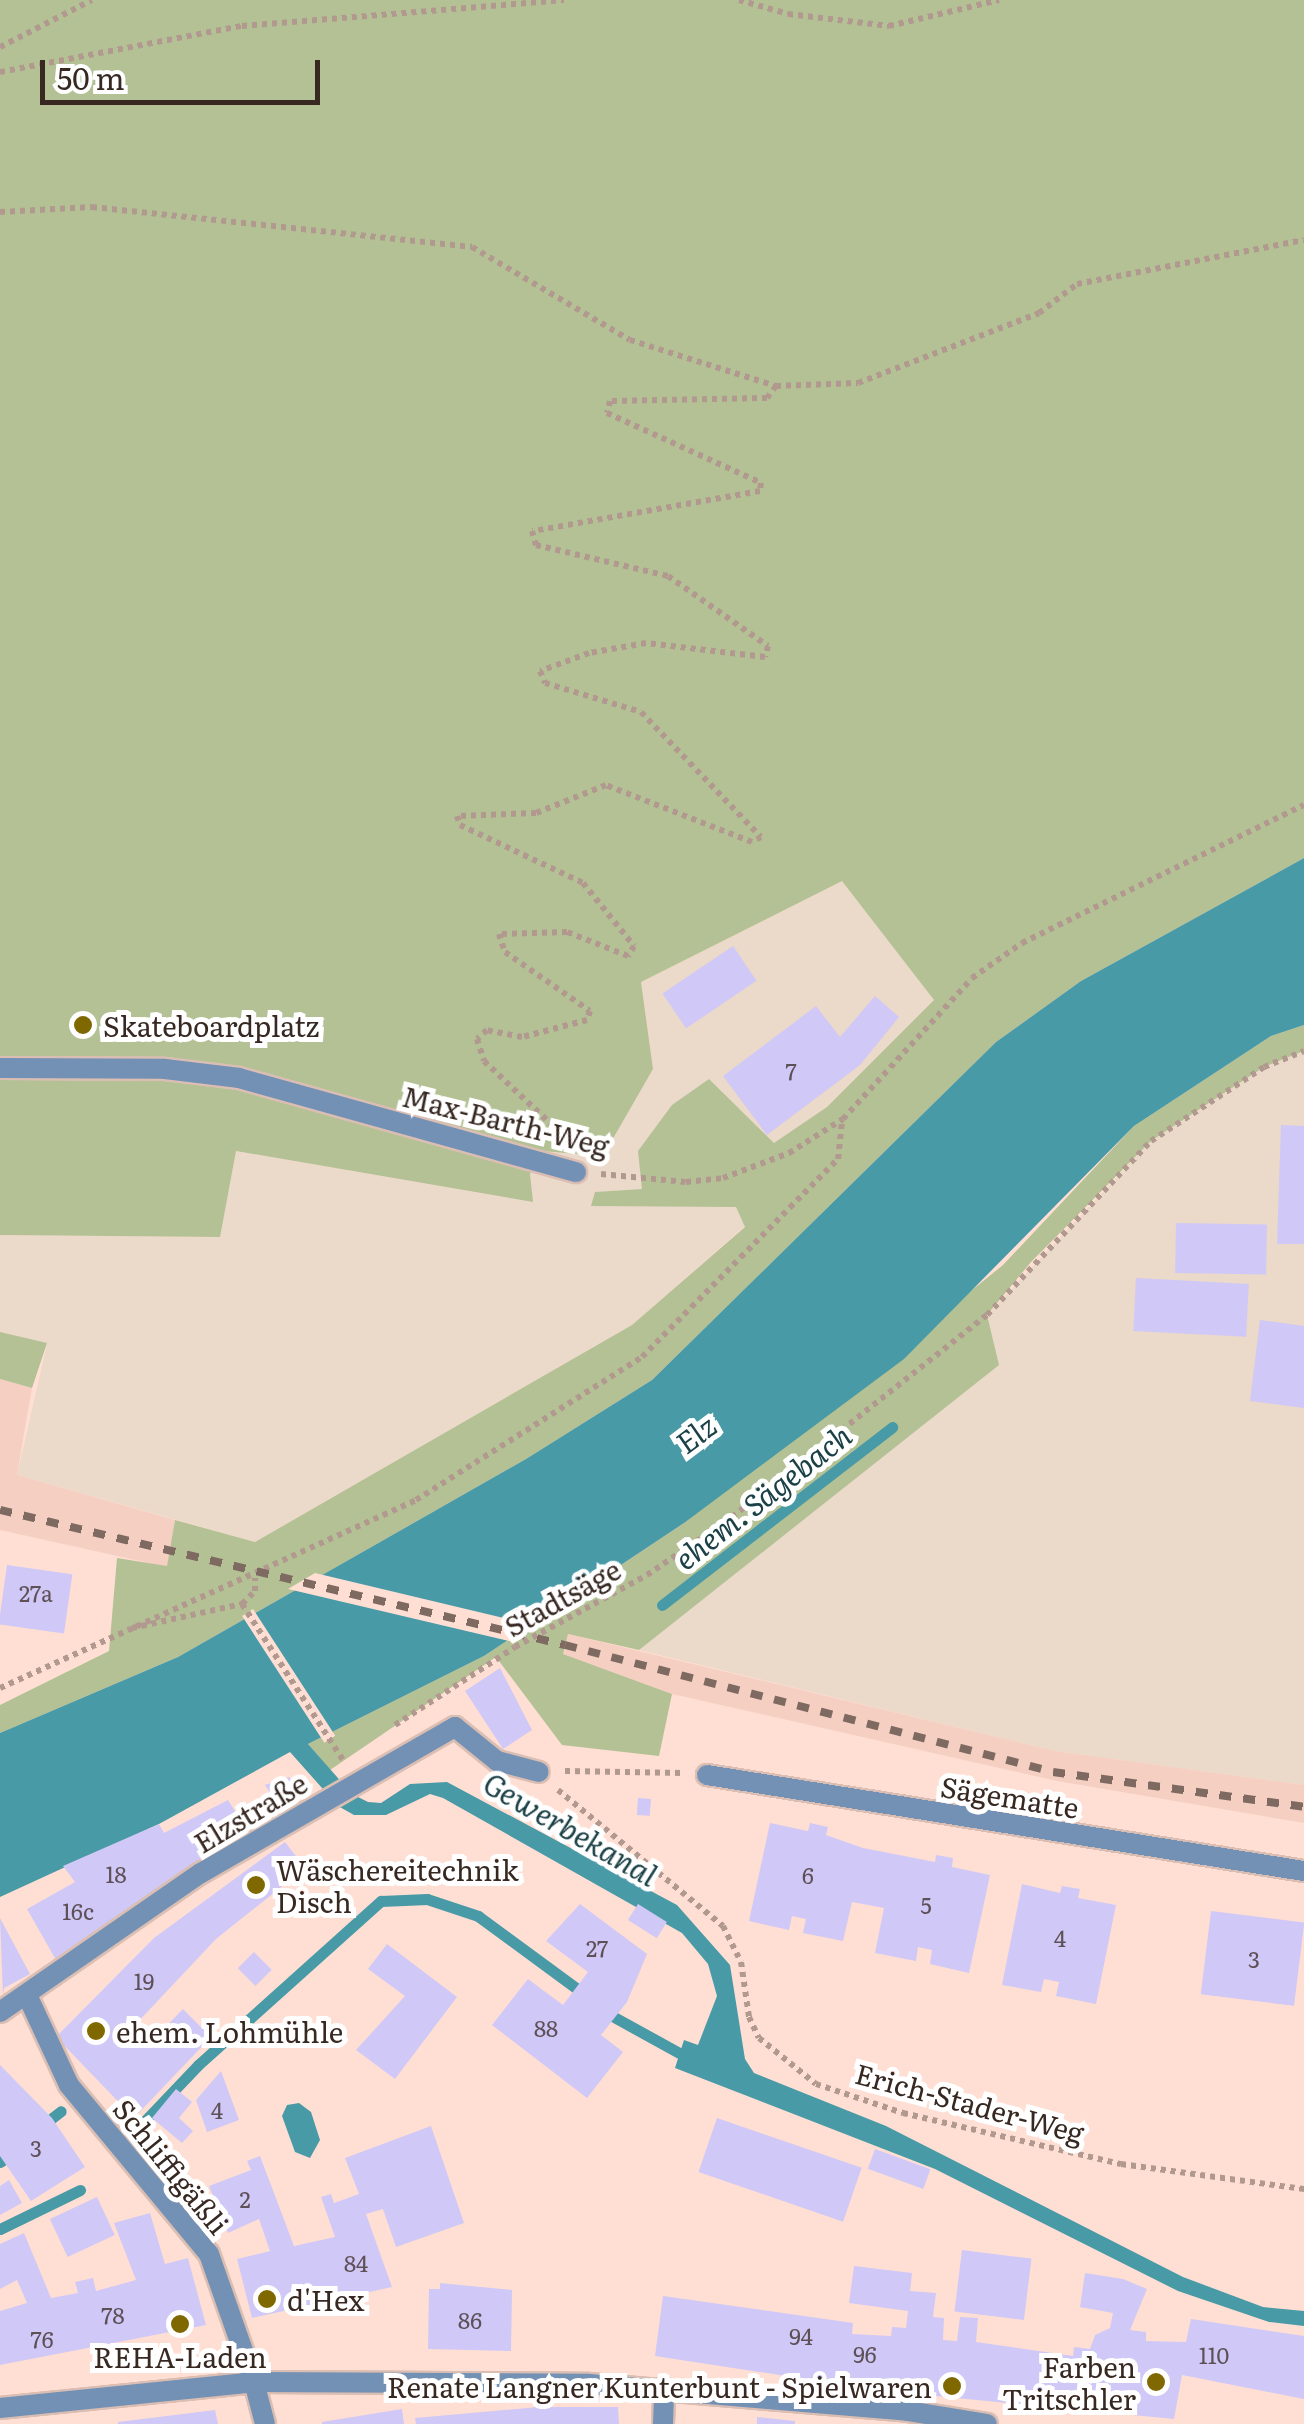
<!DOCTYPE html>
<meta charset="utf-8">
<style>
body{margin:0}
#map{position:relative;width:1304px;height:2424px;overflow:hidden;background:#ffdfd3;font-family:Literata,serif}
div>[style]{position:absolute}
.industrial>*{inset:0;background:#ebd9c9}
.built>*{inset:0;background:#f5d0c2}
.green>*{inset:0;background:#b3c195}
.water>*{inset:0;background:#499aa7}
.pier>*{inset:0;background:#ffdfd3;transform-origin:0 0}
.stream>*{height:11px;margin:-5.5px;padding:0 5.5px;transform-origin:5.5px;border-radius:5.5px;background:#499aa7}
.building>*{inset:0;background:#d0c8f6;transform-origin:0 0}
.path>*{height:6px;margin-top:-3px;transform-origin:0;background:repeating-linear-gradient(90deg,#b2998f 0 5px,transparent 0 10px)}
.roads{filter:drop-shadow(2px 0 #dbbeb3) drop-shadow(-2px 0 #dbbeb3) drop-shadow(0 2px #dbbeb3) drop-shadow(0 -2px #dbbeb3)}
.service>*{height:20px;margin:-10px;padding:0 10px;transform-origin:10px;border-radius:10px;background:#7291b4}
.minor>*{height:20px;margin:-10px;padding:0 10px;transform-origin:10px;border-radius:10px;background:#7291b4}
.tertiary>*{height:20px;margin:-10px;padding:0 10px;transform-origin:10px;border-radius:10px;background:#7291b4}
.rail>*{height:8px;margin-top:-4px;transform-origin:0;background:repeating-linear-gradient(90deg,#7f6a62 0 12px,transparent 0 24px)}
.dots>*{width:28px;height:28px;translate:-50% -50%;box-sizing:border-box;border:5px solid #fff;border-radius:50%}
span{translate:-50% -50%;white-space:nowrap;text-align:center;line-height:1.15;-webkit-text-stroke:10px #fff;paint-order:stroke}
.number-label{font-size:22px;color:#5d5057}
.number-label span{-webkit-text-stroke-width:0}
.poi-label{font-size:28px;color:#372822}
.left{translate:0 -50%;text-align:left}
.right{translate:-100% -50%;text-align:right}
.street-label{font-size:28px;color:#372822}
.water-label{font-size:30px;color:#1b4147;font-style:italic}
.scale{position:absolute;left:40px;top:60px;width:280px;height:45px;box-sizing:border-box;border:5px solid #372822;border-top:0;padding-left:12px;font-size:30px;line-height:35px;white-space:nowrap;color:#372822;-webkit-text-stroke:8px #fff;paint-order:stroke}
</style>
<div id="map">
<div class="industrial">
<div style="clip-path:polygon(842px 880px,934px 1000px,827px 1107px,774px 1144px,709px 1079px,643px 1189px,595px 1192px,736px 1207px,745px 1226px,632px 1325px,255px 1542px,17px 1475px,47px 1344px,0 1332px,0 1235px,219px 1237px,236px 1151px,532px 1202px,530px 1174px,543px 1150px,603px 1156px,653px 1069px,641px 982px)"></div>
<div style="clip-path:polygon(1304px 1051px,1304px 1785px,1055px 1751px,639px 1650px,987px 1315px,1151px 1141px,1264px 1067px)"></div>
</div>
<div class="built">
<div style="clip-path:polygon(0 1379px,32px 1388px,17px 1475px,175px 1520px,167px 1567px,0 1530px)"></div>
<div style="clip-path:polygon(568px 1634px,1055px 1751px,1304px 1785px,1304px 1823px,1057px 1781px,672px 1694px,563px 1654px)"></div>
</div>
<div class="green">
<div style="clip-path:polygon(0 0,1304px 0,1304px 858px,1081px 981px,996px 1042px,652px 1380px,526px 1459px,178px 1657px,0 1733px,0 1705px,109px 1651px,117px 1558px,167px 1566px,175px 1520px,255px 1542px,632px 1325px,745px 1227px,736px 1207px,591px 1206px,595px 1192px,642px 1189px,638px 1151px,672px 1105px,709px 1079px,774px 1143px,827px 1107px,934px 1000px,842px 881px,641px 982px,653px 1069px,603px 1156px,542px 1151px,530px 1174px,533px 1202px,236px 1151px,220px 1237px,0 1235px)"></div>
<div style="clip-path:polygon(1304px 1025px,1304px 1051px,1264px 1067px,1151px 1141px,1031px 1262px,987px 1315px,999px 1365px,639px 1650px,568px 1634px,563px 1654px,672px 1694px,659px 1756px,562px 1745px,496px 1657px,330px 1770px,308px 1744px,484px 1656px,684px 1523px,1003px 1265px,1134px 1126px,1271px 1036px)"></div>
<div style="clip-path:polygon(0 1332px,47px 1343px,32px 1388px,0 1379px)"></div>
</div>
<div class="water">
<div style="clip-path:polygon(1304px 858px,1304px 1025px,1271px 1036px,1134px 1126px,904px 1359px,684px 1523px,484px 1656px,308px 1744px,352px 1794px,368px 1802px,381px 1803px,410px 1784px,447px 1782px,677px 1905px,730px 1965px,745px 2059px,754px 2073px,886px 2126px,1183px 2277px,1263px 2307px,1304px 2311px,1304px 2326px,1269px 2322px,1178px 2291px,935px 2169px,675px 2068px,684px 2040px,698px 2045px,717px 1996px,708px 1964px,682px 1933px,443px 1798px,430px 1794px,386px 1815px,354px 1815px,338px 1806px,290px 1752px,159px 1824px,0 1897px,0 1733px,178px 1657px,526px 1459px,652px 1380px,996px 1042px,1081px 981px)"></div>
<div style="clip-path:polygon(299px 2103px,311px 2112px,320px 2140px,310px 2158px,295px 2152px,282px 2116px,287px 2105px)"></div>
</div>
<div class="pier">
<div style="clip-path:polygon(315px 1573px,537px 1626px,513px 1642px,288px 1589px)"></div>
<div style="left:253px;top:1609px;width:151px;height:13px;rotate:57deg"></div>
</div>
<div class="stream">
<div style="left:662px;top:1605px;width:291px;rotate:-37.7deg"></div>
<div style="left:614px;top:2017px;width:87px;rotate:28.9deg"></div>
<div style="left:52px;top:2118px;width:11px;rotate:-38deg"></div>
<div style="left:139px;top:2127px;width:86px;rotate:-46.4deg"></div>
<div style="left:198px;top:2065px;width:246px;rotate:-41.9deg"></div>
<div style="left:381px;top:1901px;width:46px;rotate:-2.5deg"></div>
<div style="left:427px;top:1899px;width:54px;rotate:18.4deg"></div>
<div style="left:478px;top:1916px;width:122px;rotate:36.3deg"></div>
<div style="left:0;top:2162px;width:4px;rotate:-34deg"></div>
<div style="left:0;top:2229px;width:89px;rotate:-26deg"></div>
</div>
<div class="building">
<div style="left:733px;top:946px;width:42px;height:85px;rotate:56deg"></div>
<div style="clip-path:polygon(875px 996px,899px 1017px,860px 1065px,767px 1135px,723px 1076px,816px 1006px,840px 1037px)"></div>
<div style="clip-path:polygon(1281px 1125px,1304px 1126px,1304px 1244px,1277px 1244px)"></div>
<div style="left:1176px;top:1223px;width:91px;height:50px;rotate:1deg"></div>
<div style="left:1136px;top:1278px;width:113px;height:53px;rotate:3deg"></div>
<div style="clip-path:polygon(1260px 1320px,1304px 1326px,1304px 1408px,1250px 1401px)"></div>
<div style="left:7px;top:1565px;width:66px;height:60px;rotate:8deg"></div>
<div style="clip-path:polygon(500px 1668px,532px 1730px,503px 1749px,465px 1691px)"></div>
<div style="clip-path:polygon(289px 1777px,300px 1790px,280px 1806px,265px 1785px)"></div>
<div style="left:638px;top:1798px;width:13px;height:17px;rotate:4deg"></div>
<div style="clip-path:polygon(228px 1800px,247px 1830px,56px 1960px,27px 1909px,75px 1882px,63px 1866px,159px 1824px,164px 1833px)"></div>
<div style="clip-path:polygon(770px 1823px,808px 1831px,810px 1823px,828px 1827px,826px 1835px,863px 1848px,935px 1862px,936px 1855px,953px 1858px,952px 1867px,990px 1875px,969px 1973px,930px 1964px,932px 1950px,918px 1947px,916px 1961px,875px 1953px,884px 1908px,852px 1902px,843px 1941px,803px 1933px,806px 1919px,792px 1916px,789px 1930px,749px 1921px)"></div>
<div style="clip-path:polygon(285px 1842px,305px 1868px,216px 1939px,136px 2024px,152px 2041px,183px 2009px,211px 2037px,134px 2118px,56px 2037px,154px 1938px)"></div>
<div style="clip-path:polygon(1022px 1884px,1060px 1893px,1062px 1886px,1080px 1889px,1078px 1898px,1116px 1905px,1096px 2004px,1056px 1996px,1059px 1982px,1044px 1979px,1041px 1992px,1002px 1985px)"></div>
<div style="clip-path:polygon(580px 1904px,647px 1954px,627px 2002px,601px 2035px,623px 2052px,587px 2098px,492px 2025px,528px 1979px,563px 2005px,588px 1972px,546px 1941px)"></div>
<div style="left:638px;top:1904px;width:34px;height:19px;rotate:32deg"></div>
<div style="left:1211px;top:1911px;width:94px;height:84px;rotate:7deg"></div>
<div style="clip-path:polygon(0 1918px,30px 1974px,4px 1988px,3px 1997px)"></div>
<div style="clip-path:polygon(387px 1944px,457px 1997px,395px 2079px,356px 2050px,405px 1996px,368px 1969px)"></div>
<div style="left:254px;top:1952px;width:25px;height:23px;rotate:45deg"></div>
<div style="clip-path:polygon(0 2065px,52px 2118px,85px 2167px,31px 2201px,0 2156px)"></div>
<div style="clip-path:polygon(221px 2071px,239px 2120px,207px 2132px,196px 2100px)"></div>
<div style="clip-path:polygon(176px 2089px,192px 2102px,179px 2118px,193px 2131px,182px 2143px,152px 2118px)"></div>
<div style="left:717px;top:2118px;width:153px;height:57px;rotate:19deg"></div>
<div style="clip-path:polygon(431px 2126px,464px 2223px,396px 2247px,383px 2209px,366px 2214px,392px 2287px,252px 2318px,237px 2259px,270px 2251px,259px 2219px,228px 2233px,209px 2186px,251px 2170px,247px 2161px,260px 2156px,294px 2246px,335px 2237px,321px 2197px,331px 2194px,334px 2203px,359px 2194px,345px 2158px)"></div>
<div style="left:875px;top:2149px;width:59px;height:21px;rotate:20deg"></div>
<div style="clip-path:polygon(9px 2180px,22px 2203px,0 2215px,0 2186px)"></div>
<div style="left:97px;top:2197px;width:42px;height:52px;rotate:65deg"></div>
<div style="clip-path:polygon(150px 2213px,165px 2264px,188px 2258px,206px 2325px,0 2365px,0 2311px,27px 2303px,17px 2280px,0 2289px,0 2244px,24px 2233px,51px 2298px,78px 2293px,75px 2282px,93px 2278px,96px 2291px,136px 2280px,114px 2223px)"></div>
<div style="left:962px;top:2250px;width:70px;height:62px;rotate:7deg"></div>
<div style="clip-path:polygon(854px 2266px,912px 2273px,910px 2291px,936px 2293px,933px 2317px,944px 2318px,943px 2340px,957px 2341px,960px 2317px,978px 2318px,976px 2342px,1073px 2356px,1074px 2347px,1090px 2349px,1095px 2335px,1110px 2328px,1113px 2313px,1080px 2307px,1085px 2273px,1123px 2279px,1147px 2289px,1130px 2330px,1146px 2332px,1146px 2341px,1186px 2342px,1191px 2319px,1304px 2336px,1304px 2399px,1182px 2375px,1174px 2419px,884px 2391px,655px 2356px,663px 2296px,853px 2323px,852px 2334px,891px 2336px,892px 2327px,906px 2328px,908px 2311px,849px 2303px)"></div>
<div style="clip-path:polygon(440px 2283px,512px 2290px,511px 2351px,428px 2349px,429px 2289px,440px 2289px)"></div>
<div style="clip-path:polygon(538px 2407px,618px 2407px,619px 2424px,416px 2424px,415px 2418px)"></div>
<div style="clip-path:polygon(402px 2409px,404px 2424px,322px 2424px,322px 2422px)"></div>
<div style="clip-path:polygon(215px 2410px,218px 2424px,118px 2424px,118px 2422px)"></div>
<div style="clip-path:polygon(757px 2417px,795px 2421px,795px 2424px,757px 2424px)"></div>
</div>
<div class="path">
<div style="left:739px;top:0;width:51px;rotate:15.9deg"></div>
<div style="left:788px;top:14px;width:102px;rotate:6.8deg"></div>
<div style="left:889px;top:26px;width:113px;rotate:-13.3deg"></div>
<div style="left:0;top:47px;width:103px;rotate:-27.1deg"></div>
<div style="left:0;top:72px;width:246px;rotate:-10.8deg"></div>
<div style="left:242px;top:26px;width:323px;rotate:-4.6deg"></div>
<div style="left:0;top:212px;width:92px;rotate:-3.1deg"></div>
<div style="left:92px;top:207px;width:382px;rotate:6deg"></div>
<div style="left:472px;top:247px;width:183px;rotate:30.5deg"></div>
<div style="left:630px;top:340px;width:153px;rotate:17.5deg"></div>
<div style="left:776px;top:386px;width:15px;rotate:127deg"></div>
<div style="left:767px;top:398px;width:157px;rotate:178.9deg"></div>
<div style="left:610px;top:401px;width:12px;rotate:104deg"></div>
<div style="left:607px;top:413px;width:169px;rotate:24.4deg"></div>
<div style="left:761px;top:483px;width:8px;rotate:97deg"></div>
<div style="left:760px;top:491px;width:231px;rotate:170deg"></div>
<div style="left:532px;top:531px;width:15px;rotate:74deg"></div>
<div style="left:536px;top:545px;width:136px;rotate:13.2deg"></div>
<div style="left:668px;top:576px;width:122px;rotate:35deg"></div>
<div style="left:768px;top:646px;width:11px;rotate:105deg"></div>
<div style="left:765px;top:657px;width:120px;rotate:-173.3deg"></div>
<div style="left:646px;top:643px;width:58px;rotate:170deg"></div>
<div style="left:589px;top:653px;width:52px;rotate:159.8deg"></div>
<div style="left:540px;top:671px;width:13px;rotate:67deg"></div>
<div style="left:545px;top:683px;width:100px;rotate:16.8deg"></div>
<div style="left:641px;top:712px;width:173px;rotate:46.2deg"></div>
<div style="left:761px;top:837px;width:10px;rotate:151deg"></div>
<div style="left:752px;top:842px;width:157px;rotate:-158.7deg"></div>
<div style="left:606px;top:785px;width:75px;rotate:158.2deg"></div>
<div style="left:536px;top:813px;width:79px;rotate:177.8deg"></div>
<div style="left:457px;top:816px;width:9px;rotate:72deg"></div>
<div style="left:460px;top:825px;width:136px;rotate:25.2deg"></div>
<div style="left:583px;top:883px;width:81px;rotate:51deg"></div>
<div style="left:634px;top:946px;width:12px;rotate:121deg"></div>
<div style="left:628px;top:956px;width:66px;rotate:-158.5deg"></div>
<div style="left:567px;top:932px;width:68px;rotate:178.3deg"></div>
<div style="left:499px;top:934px;width:19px;rotate:72deg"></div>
<div style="left:505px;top:952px;width:103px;rotate:34.8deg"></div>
<div style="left:590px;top:1011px;width:9px;rotate:108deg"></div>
<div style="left:587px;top:1020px;width:67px;rotate:165.3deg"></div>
<div style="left:522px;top:1037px;width:36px;rotate:-169deg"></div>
<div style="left:487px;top:1030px;width:13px;rotate:138deg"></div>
<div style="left:477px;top:1039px;width:23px;rotate:72deg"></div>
<div style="left:484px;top:1061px;width:115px;rotate:43.2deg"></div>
<div style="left:776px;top:386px;width:82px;rotate:-2.1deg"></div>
<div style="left:858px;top:383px;width:194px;rotate:-21.1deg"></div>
<div style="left:1039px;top:313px;width:48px;rotate:-37.3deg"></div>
<div style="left:1077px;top:284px;width:231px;rotate:-11deg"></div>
<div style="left:601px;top:1174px;width:85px;rotate:5.4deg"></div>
<div style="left:686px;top:1182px;width:37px;rotate:-6deg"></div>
<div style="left:723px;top:1178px;width:71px;rotate:-20.7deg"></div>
<div style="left:789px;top:1153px;width:64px;rotate:-32.2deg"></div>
<div style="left:843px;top:1119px;width:191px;rotate:-47.5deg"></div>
<div style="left:972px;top:978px;width:61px;rotate:-35deg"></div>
<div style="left:1022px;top:943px;width:314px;rotate:-26.1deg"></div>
<div style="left:242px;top:1604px;width:186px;rotate:57.1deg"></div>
<div style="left:132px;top:1628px;width:113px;rotate:-12.3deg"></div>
<div style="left:242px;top:1604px;width:18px;rotate:-45deg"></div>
<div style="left:255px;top:1591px;width:13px;rotate:-90deg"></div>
<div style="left:0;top:1688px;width:457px;rotate:-24.3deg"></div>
<div style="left:416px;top:1500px;width:267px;rotate:-32.3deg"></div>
<div style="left:642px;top:1357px;width:279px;rotate:-45.3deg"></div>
<div style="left:838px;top:1159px;width:39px;rotate:-84deg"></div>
<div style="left:395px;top:1725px;width:143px;rotate:-33deg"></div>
<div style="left:515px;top:1647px;width:150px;rotate:-28.6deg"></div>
<div style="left:647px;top:1575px;width:103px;rotate:-34.3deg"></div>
<div style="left:732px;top:1517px;width:325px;rotate:-38.4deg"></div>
<div style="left:987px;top:1315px;width:239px;rotate:-46.7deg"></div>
<div style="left:1151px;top:1141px;width:135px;rotate:-33.2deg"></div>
<div style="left:1264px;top:1067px;width:43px;rotate:-21.8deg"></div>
<div style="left:565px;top:1771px;width:118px;rotate:1deg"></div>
<div style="left:558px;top:1790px;width:214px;rotate:39.5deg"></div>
<div style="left:723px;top:1926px;width:40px;rotate:63.4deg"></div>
<div style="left:741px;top:1962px;width:56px;rotate:81.7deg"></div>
<div style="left:749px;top:2017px;width:23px;rotate:65deg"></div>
<div style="left:759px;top:2038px;width:73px;rotate:38.9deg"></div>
<div style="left:816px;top:2084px;width:92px;rotate:18.4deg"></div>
<div style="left:903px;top:2113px;width:224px;rotate:13.2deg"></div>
<div style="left:1121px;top:2164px;width:185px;rotate:7.8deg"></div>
</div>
<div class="roads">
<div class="service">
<div style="left:254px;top:2382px;width:43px;rotate:75.3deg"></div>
<div style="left:663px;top:2424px;width:35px;rotate:-88deg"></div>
</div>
<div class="minor">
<div style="left:0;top:1068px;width:165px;rotate:0.3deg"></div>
<div style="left:165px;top:1069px;width:75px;rotate:6.9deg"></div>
<div style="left:239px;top:1078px;width:350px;rotate:15.6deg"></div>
<div style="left:707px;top:1775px;width:605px;rotate:9.14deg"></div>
<div style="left:27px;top:1995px;width:99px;rotate:65deg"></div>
<div style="left:69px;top:2085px;width:219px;rotate:50.4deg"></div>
<div style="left:209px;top:2254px;width:136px;rotate:70.6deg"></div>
<div style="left:0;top:2012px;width:244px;rotate:-34.7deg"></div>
<div style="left:201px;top:1873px;width:293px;rotate:-29.9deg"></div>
<div style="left:455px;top:1727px;width:54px;rotate:39deg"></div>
<div style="left:497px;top:1761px;width:43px;rotate:14.7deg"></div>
</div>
<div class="tertiary">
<div style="left:0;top:2408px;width:255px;rotate:-5.8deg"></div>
<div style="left:254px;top:2382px;width:335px;rotate:0.3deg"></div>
<div style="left:589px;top:2384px;width:320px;rotate:4.8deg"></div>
<div style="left:908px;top:2411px;width:80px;rotate:9.3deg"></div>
</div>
</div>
<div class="rail">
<div style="left:0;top:1510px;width:581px;rotate:13.44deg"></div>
<div style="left:565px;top:1645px;width:504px;rotate:14.59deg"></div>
<div style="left:1053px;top:1772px;width:253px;rotate:7.9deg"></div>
</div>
<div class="dots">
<div style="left:83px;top:1025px;background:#806800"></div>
<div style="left:256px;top:1885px;background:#806800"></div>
<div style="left:96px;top:2031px;background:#806800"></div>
<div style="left:267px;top:2299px;background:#806800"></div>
<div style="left:180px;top:2324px;background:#806800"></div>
<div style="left:1156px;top:2382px;background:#806800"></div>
<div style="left:952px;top:2386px;background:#806800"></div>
</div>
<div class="number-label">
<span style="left:791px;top:1071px">7</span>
<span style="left:36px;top:1593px">27a</span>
<span style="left:116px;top:1874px">18</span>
<span style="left:808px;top:1875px">6</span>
<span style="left:926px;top:1905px">5</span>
<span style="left:78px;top:1911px">16c</span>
<span style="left:1060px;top:1938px">4</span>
<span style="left:597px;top:1948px">27</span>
<span style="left:1254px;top:1959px">3</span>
<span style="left:144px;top:1981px">19</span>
<span style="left:546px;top:2028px">88</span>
<span style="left:217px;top:2110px">4</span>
<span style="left:36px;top:2148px">3</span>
<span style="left:245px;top:2199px">2</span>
<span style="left:356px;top:2263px">84</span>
<span style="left:113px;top:2315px">78</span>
<span style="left:470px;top:2320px">86</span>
<span style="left:801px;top:2336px">94</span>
<span style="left:42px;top:2339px">76</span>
<span style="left:865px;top:2354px">96</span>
<span style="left:1214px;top:2355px">110</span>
</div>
<div class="poi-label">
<span class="left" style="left:103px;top:1025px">Skateboardplatz</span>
<span class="left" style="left:276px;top:1885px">Wäschereitechnik<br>Disch</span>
<span class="left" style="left:116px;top:2031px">ehem. Lohmühle</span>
<span class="left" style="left:287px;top:2299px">d'Hex</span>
<span style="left:180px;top:2356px">REHA-Laden</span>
<span class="right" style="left:1136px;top:2382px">Farben<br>Tritschler</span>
<span class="right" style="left:932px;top:2386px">Renate Langner Kunterbunt - Spielwaren</span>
</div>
<div class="street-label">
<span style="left:506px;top:1120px;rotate:14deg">Max-Barth-Weg</span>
<span style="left:562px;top:1597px;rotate:-29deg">Stadtsäge</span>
<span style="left:1010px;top:1796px;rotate:9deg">Sägematte</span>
<span style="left:250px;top:1812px;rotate:-31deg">Elzstraße</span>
<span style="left:970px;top:2102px;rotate:15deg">Erich-Stader-Weg</span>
<span style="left:172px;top:2166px;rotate:51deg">Schliffigäßli</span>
</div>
<div class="water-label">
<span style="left:695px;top:1433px;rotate:-37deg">Elz</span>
<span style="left:762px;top:1496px;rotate:-38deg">ehem. Sägebach</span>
<span style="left:571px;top:1828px;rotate:30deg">Gewerbekanal</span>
</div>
<div class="scale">50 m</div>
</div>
